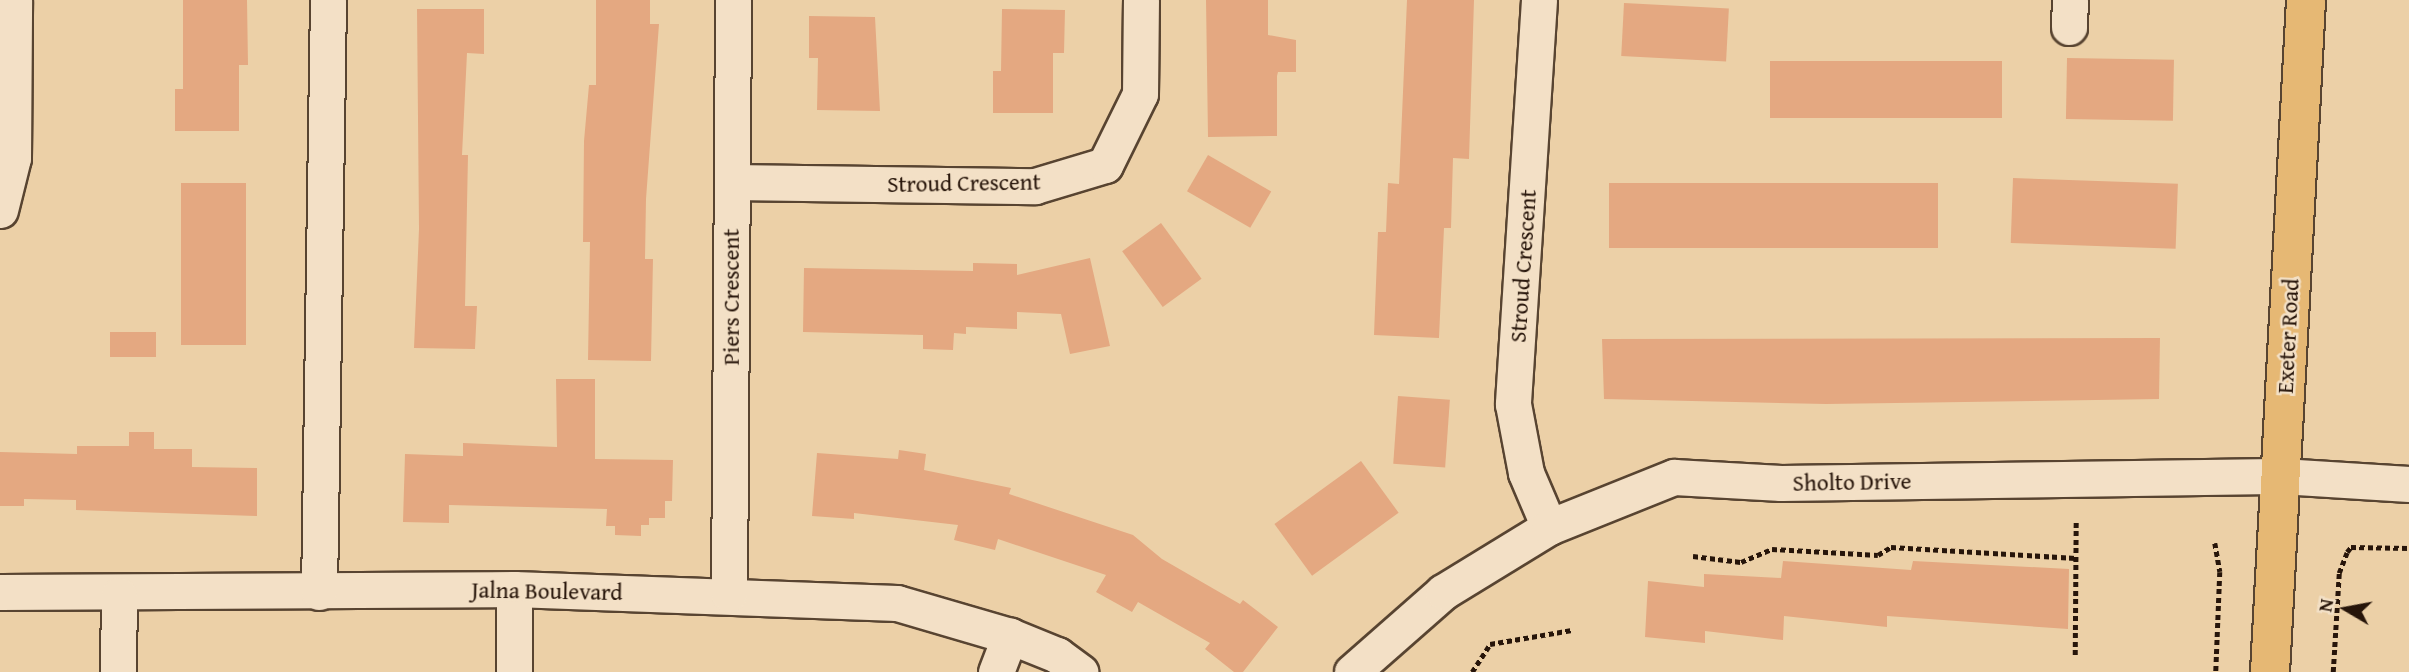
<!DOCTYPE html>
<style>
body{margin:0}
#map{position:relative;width:2409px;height:672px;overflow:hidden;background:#ecd0a7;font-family:"Gentium Book Plus",serif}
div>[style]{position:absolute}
.building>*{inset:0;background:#e4a881;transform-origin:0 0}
.path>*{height:4.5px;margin-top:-2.25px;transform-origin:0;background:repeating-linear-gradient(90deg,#27150a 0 5px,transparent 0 8.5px)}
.roads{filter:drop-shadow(2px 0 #584431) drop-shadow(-2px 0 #584431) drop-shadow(0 2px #584431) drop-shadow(0 -2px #584431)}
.minor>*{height:35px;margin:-17.5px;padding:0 17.5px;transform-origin:17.5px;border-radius:17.5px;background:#f3e0c6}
.major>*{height:38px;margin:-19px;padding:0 19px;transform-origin:19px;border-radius:19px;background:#e6b874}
span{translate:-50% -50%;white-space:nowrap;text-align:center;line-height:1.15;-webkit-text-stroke:5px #f3e0c6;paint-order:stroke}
.street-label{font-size:23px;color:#27150a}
.north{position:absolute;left:2311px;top:574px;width:70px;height:70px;-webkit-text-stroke:5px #f3e0c6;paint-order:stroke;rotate:280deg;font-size:19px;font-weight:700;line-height:28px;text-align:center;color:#27150a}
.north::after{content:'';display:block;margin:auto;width:24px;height:32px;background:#27150a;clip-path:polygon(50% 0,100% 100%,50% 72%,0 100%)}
</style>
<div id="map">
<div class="building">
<div style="clip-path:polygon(183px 0,247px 0,248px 65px,239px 65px,239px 131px,175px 131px,175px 89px,183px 89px)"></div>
<div style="clip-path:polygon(596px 0,650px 0,650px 24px,659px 24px,646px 199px,645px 259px,653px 259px,651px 361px,588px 360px,590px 242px,583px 242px,584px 141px,589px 85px,596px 85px)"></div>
<div style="clip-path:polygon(1206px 0,1268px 0,1268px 35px,1296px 40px,1296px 72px,1278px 72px,1277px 76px,1277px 136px,1208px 137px)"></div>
<div style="clip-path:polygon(1407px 0,1474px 0,1469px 159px,1453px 158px,1451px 228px,1444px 228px,1439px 338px,1374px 335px,1378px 232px,1386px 232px,1388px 183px,1399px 184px)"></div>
<div style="left:1624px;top:3px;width:105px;height:53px;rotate:3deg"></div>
<div style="clip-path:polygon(417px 9px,484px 9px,484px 54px,467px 53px,462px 155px,468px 155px,465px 306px,477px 306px,475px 349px,414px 348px,419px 229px)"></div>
<div style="clip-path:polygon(1002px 9px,1065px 10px,1064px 53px,1053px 53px,1053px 113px,993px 113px,993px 71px,1001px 71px)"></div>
<div style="clip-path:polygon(809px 16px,875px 17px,880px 111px,817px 110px,818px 58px,809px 58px)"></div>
<div style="left:2067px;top:58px;width:107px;height:61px;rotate:1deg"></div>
<div style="left:1770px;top:61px;width:232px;height:57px"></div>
<div style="left:1208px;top:155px;width:73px;height:42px;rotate:30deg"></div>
<div style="left:2013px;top:178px;width:165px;height:65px;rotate:2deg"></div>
<div style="left:181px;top:183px;width:65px;height:162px"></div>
<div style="left:1938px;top:183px;width:65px;height:329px;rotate:90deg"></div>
<div style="left:1161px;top:223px;width:69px;height:48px;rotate:54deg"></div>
<div style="clip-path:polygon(1090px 258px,1110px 346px,1070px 354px,1061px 314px,1017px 312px,1017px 329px,966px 327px,966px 334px,954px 333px,953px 350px,923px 349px,923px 335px,803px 332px,804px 268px,973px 271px,973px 263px,1017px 264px,1017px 275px)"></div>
<div style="left:110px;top:332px;width:46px;height:25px"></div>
<div style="clip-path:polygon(2160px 338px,2159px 399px,1826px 404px,1604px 399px,1602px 339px)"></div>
<div style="clip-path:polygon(556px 379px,595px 379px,595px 459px,673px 460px,672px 501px,665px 501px,665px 518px,649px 518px,649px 525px,641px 525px,641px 536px,615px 535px,615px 526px,606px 526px,607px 509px,449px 505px,449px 523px,403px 522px,405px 454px,463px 456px,463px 443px,557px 447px)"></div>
<div style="left:1398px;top:396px;width:52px;height:68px;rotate:4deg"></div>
<div style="clip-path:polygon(129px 432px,154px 432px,154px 449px,192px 449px,192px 467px,257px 468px,257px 516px,76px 510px,76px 500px,24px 499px,24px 506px,0 506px,0 452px,77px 454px,77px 446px,129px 446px)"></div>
<div style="clip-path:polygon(899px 450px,926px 454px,924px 470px,1011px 488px,1009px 494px,1133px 535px,1162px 559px,1240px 604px,1243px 600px,1278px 627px,1243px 672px,1234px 672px,1205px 649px,1210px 643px,1138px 602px,1132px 612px,1096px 592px,1106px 575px,998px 539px,995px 550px,954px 540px,958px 525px,854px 513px,854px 519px,812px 516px,817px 453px,898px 459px)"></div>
<div style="left:1361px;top:461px;width:64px;height:107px;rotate:54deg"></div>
<div style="clip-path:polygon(1783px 561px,1911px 570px,1913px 561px,2069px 569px,2068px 629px,1887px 616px,1887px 627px,1784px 616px,1783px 640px,1705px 631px,1705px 643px,1645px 637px,1648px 581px,1704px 587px,1704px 574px,1781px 578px)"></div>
</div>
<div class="path">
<div style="left:2215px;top:543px;width:29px;rotate:80deg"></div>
<div style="left:2220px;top:572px;width:100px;rotate:92.3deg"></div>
<div style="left:1693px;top:556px;width:48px;rotate:7.1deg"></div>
<div style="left:1741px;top:562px;width:34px;rotate:-23deg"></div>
<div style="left:1772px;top:549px;width:106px;rotate:3.2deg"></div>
<div style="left:1878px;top:555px;width:15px;rotate:-32deg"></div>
<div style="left:1891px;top:547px;width:185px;rotate:3.4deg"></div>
<div style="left:2075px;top:655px;width:135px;rotate:-89.6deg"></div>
<div style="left:1472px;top:672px;width:33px;rotate:-57deg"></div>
<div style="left:1490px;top:644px;width:83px;rotate:-9.7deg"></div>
<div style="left:2333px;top:672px;width:99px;rotate:-86.5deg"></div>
<div style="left:2339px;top:573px;width:22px;rotate:-69deg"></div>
<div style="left:2347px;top:552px;width:6px;rotate:-51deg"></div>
<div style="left:2351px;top:547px;width:58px;rotate:1deg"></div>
</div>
<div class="roads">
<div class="minor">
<div style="left:1539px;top:0;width:405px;rotate:93.7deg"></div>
<div style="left:1513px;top:404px;width:70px;rotate:79.3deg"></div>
<div style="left:1526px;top:473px;width:59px;rotate:66.9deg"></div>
<div style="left:2069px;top:27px;width:27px;rotate:-88deg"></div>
<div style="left:732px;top:182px;width:303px;rotate:0.8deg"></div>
<div style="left:1035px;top:186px;width:73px;rotate:-16.7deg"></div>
<div style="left:1105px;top:165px;width:79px;rotate:-63.8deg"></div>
<div style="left:1140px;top:94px;width:94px;rotate:-89.4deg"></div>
<div style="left:0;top:210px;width:54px;rotate:-76deg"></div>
<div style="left:13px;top:158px;width:158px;rotate:-89.6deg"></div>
<div style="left:0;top:592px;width:514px;rotate:-0.33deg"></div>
<div style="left:514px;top:589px;width:383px;rotate:2.1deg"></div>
<div style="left:897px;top:603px;width:118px;rotate:16.3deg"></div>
<div style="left:1010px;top:636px;width:51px;rotate:22deg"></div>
<div style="left:1057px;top:655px;width:29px;rotate:36deg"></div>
<div style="left:319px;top:592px;width:592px;rotate:-89.13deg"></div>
<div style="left:729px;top:594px;width:594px;rotate:-89.61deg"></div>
<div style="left:118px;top:672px;width:77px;rotate:-89.3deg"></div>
<div style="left:514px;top:672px;width:83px;rotate:-90deg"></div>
<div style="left:996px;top:672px;width:39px;rotate:-69deg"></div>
<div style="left:1352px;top:672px;width:121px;rotate:-41.3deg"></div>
<div style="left:1443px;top:592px;width:124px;rotate:-31.5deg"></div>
<div style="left:1549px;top:527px;width:135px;rotate:-21.8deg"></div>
<div style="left:1674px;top:477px;width:107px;rotate:3.2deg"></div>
<div style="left:1781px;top:483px;width:500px;rotate:-0.8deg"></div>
<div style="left:2281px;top:476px;width:128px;rotate:3.6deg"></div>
</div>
<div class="major">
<div style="left:2270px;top:672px;width:673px;rotate:-86.93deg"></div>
</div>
</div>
<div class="street-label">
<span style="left:964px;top:183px;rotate:-1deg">Stroud Crescent</span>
<span style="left:1523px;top:266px;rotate:-86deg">Stroud Crescent</span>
<span style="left:731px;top:297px;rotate:-90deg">Piers Crescent</span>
<span style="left:2288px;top:336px;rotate:-87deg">Exeter Road</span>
<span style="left:1852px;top:482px;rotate:-1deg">Sholto Drive</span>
<span style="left:547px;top:591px;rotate:1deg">Jalna Boulevard</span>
</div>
<div class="north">N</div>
</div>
